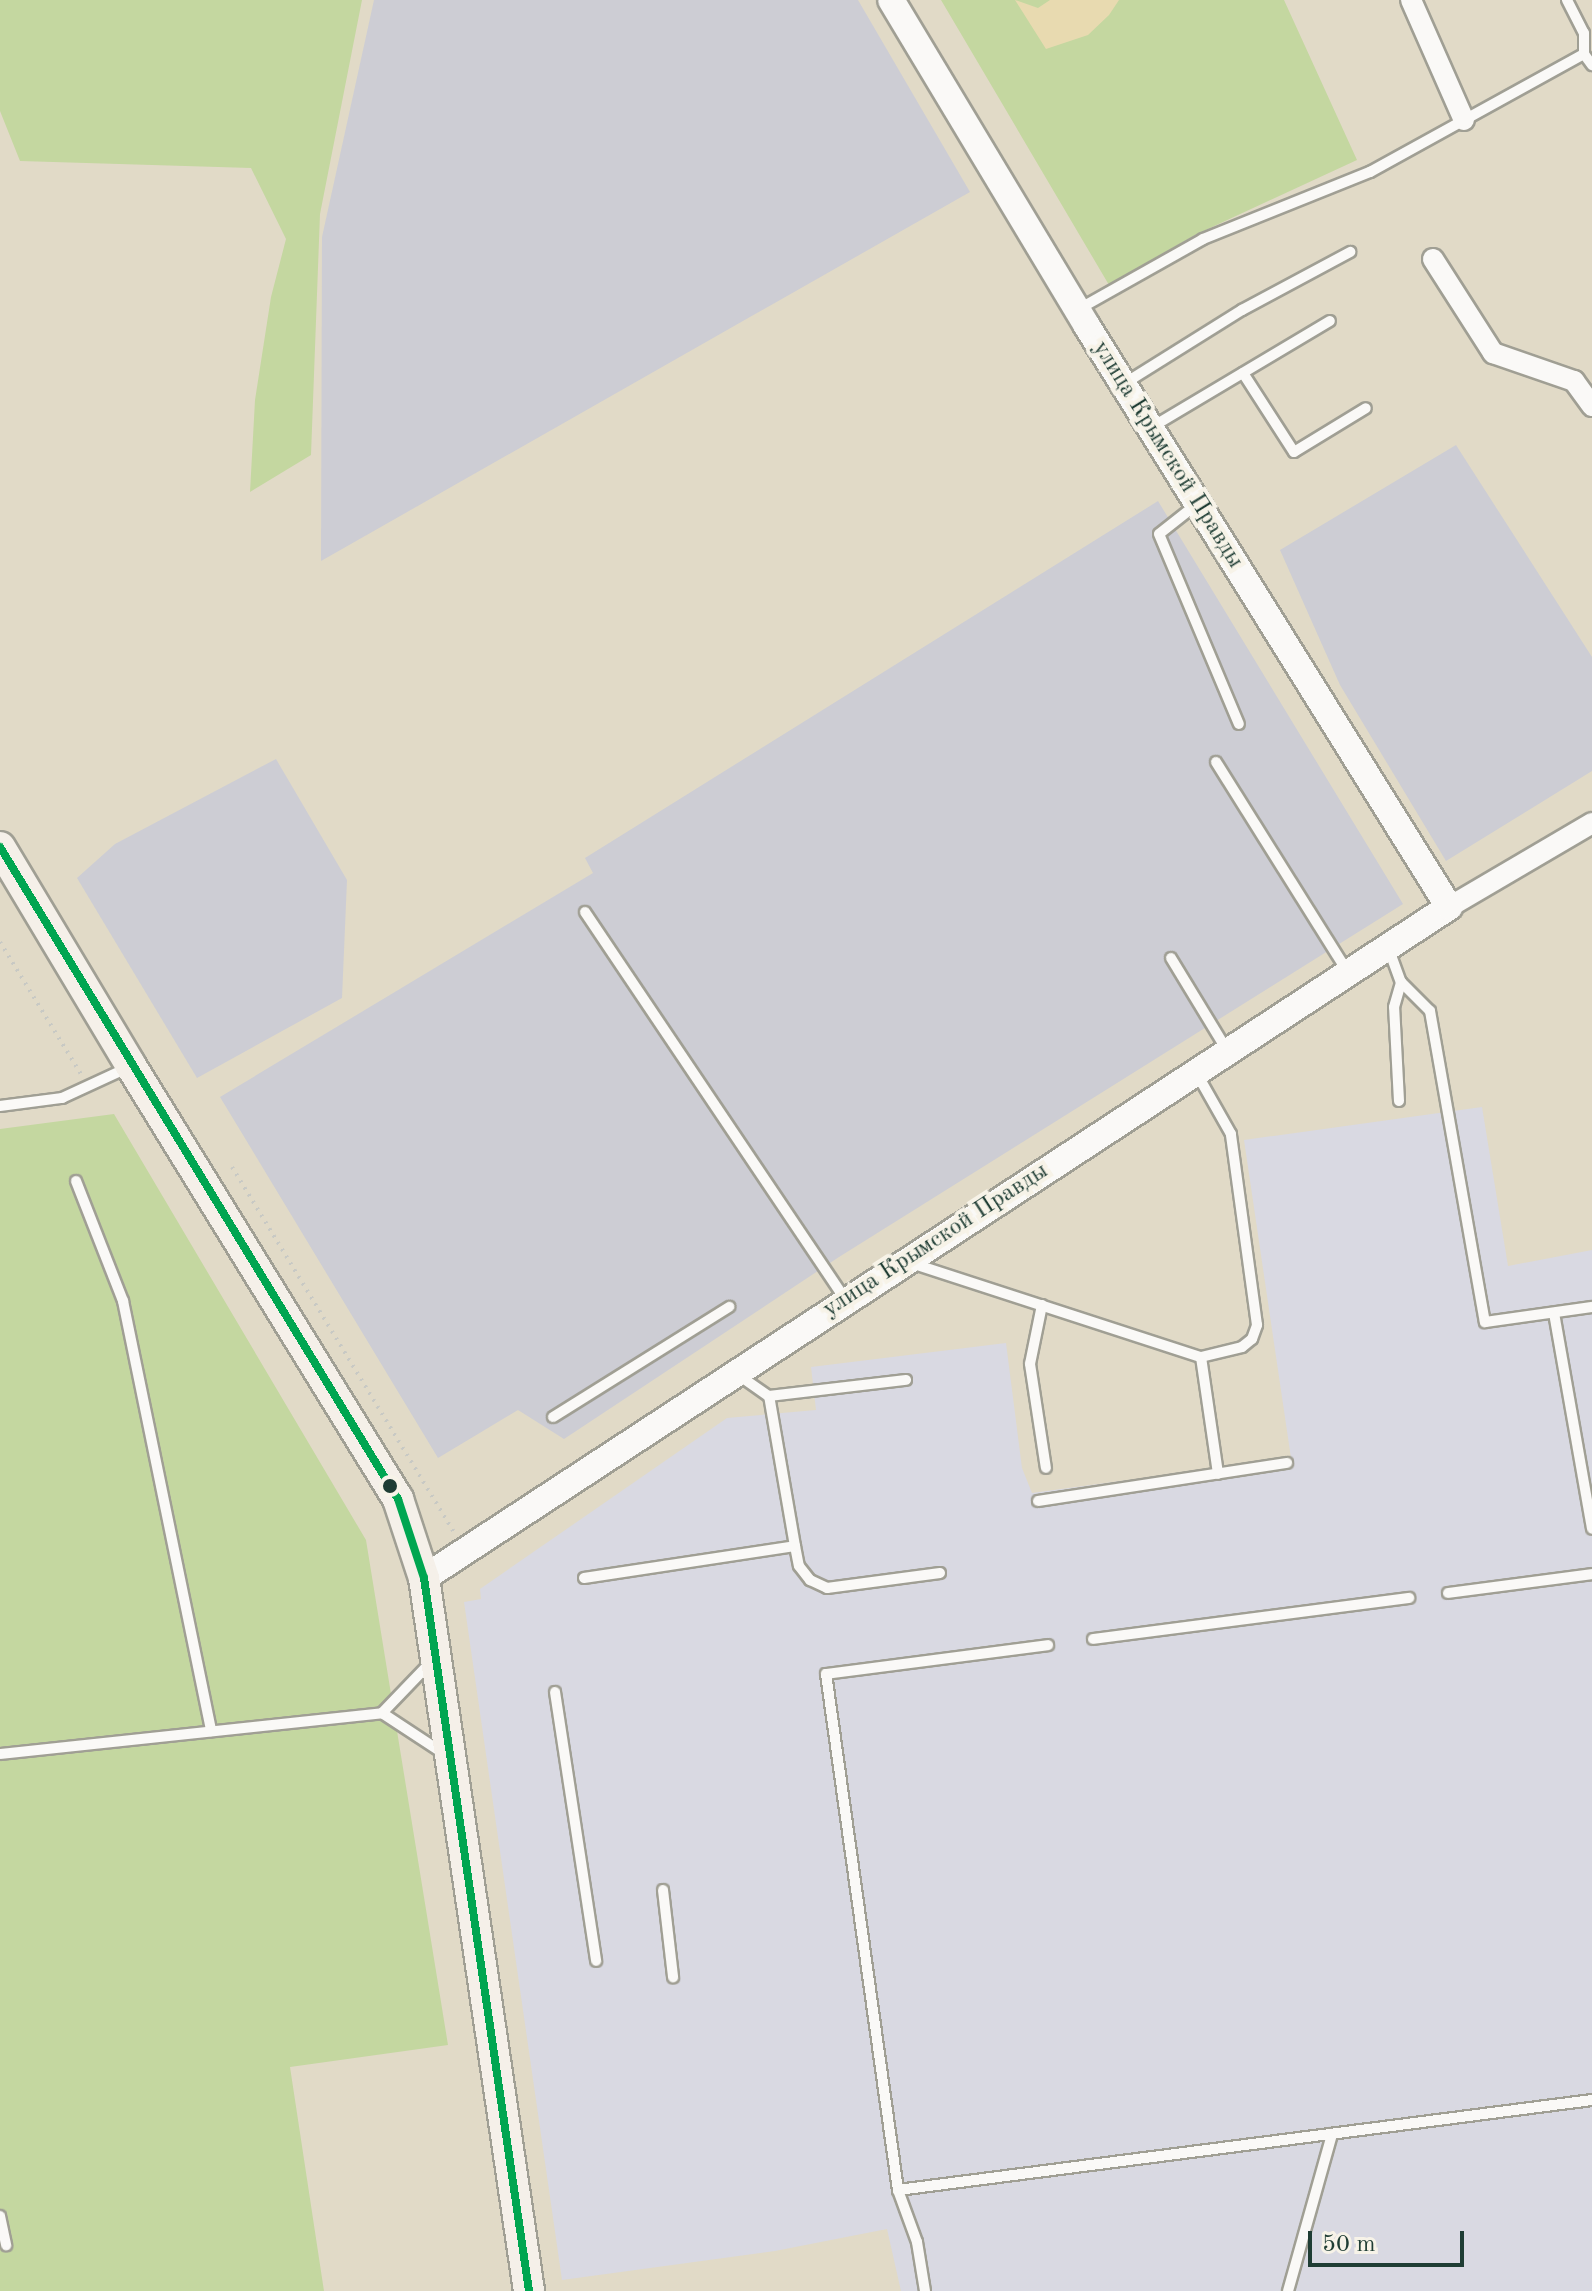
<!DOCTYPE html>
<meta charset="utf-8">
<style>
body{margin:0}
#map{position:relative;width:1592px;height:2291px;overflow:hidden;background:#e1dac7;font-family:"Old Standard TT",serif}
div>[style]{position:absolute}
.built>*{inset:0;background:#d9d9e2}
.industrial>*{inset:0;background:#cdcdd4}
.green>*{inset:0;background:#c4d7a0}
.sand>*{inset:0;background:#e8dab0}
.path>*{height:4px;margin-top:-2px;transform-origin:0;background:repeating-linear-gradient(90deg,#c8c9c4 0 2px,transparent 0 8px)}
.roads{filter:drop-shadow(2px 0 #a09f94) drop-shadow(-2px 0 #a09f94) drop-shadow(0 2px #a09f94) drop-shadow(0 -2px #a09f94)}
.service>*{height:10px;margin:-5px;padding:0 5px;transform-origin:5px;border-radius:5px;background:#faf9f7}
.minor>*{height:20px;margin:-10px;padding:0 10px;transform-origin:10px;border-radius:10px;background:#faf9f7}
.tertiary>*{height:26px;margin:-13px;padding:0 13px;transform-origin:13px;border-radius:13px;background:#faf9f7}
.secondary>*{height:30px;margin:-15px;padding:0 15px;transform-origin:15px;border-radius:15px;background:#f5f0e9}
.bus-1>*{height:8px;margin:-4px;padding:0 4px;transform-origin:4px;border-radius:4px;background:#00a651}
.dots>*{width:22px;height:22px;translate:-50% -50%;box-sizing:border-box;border:4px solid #f7f3e8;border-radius:50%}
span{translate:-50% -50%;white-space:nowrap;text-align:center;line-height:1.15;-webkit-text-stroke:8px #f7f3e8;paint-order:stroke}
.street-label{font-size:24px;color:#1f3d34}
.scale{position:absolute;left:1308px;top:2231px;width:156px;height:36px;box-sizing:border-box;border:4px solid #1f3d34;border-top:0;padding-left:10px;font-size:24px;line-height:28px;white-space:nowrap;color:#1f3d34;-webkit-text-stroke:6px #f7f3e8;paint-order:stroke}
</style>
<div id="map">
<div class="built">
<div style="clip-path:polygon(1482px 1107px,1508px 1266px,1592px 1250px,1592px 2291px,901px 2291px,887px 2229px,775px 2251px,562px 2280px,464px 1602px,481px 1599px,480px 1589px,727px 1418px,816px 1410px,811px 1367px,1006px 1343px,1022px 1468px,1032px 1493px,1291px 1458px,1244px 1140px)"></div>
</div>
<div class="industrial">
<div style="clip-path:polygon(374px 0,858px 0,970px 192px,321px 561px,322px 237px)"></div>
<div style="clip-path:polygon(1456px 445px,1592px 657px,1592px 771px,1446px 861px,1340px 685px,1280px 550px)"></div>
<div style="clip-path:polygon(1158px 501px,1403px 904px,839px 1257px,564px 1439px,518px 1410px,438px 1458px,220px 1097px,593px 873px,585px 858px)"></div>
<div style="clip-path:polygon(276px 759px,347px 880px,342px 998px,197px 1078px,77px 878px,115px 844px)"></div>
</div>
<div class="green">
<div style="clip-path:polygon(0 0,362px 0,320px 214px,311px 455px,250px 492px,255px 400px,271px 297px,286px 239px,251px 168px,20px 161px,0 111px)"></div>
<div style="clip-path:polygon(941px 0,1284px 0,1357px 160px,1195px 235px,1109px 285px)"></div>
<div style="clip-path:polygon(114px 1114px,366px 1540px,448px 2045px,290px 2067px,324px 2291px,0 2291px,0 1129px)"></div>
</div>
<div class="sand">
<div style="clip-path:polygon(1015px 0,1038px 8px,1050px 0,1119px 0,1109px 15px,1088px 35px,1046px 49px)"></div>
</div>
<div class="path">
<div style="left:0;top:942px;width:155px;rotate:58.5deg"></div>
<div style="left:232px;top:1167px;width:427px;rotate:58.7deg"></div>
</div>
<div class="roads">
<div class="service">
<div style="left:1567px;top:0;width:37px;rotate:63deg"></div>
<div style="left:1584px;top:33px;width:21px;rotate:90deg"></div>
<div style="left:1584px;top:54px;width:14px;rotate:54deg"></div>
<div style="left:1079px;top:309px;width:142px;rotate:-29.4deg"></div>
<div style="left:1203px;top:239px;width:180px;rotate:-21.9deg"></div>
<div style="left:1370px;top:172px;width:244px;rotate:-28.9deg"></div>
<div style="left:1243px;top:373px;width:94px;rotate:57.2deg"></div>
<div style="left:1294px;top:452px;width:84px;rotate:-31.4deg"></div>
<div style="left:1125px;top:383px;width:138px;rotate:-32deg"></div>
<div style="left:1242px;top:310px;width:123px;rotate:-28.2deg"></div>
<div style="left:1152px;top:427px;width:207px;rotate:-30.8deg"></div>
<div style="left:1197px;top:504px;width:48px;rotate:141.7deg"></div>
<div style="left:1159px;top:534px;width:206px;rotate:67.2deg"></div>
<div style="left:1216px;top:762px;width:247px;rotate:57.9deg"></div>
<div style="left:585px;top:912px;width:468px;rotate:56.1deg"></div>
<div style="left:1388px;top:947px;width:37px;rotate:70deg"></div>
<div style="left:1171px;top:958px;width:108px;rotate:58.7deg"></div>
<div style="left:1399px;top:1101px;width:94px;rotate:-93deg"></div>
<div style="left:1394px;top:1007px;width:26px;rotate:-74deg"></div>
<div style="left:1401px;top:982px;width:41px;rotate:45deg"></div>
<div style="left:1430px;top:1011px;width:316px;rotate:80deg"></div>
<div style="left:1485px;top:1322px;width:108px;rotate:-8deg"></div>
<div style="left:0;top:1106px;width:63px;rotate:-7.4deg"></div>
<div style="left:62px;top:1098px;width:74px;rotate:-24.8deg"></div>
<div style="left:76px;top:1181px;width:129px;rotate:68.6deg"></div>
<div style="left:123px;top:1301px;width:439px;rotate:78.4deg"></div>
<div style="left:911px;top:1263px;width:305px;rotate:18deg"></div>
<div style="left:1201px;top:1357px;width:42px;rotate:-13.7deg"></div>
<div style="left:1242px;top:1347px;width:13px;rotate:-39deg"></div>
<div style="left:1252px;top:1339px;width:15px;rotate:-70deg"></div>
<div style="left:1257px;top:1325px;width:193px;rotate:-97.8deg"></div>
<div style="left:1231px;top:1134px;width:69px;rotate:-119.5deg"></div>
<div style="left:1042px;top:1305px;width:60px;rotate:101.5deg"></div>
<div style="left:1030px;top:1364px;width:105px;rotate:81.3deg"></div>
<div style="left:1554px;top:1313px;width:219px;rotate:80deg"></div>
<div style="left:1201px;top:1357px;width:118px;rotate:81.7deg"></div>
<div style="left:737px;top:1374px;width:39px;rotate:35deg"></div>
<div style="left:769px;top:1396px;width:138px;rotate:-6.7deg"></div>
<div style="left:553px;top:1417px;width:208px;rotate:-32deg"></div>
<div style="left:1038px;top:1501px;width:252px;rotate:-8.7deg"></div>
<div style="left:795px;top:1546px;width:20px;rotate:79deg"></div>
<div style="left:799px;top:1566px;width:18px;rotate:52deg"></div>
<div style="left:810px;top:1580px;width:19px;rotate:25deg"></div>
<div style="left:827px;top:1588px;width:114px;rotate:-7.6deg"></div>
<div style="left:584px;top:1578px;width:213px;rotate:-8.6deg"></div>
<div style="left:795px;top:1546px;width:152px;rotate:-99.8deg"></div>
<div style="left:1448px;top:1593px;width:145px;rotate:-7.5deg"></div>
<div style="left:1093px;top:1639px;width:319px;rotate:-7.4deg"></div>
<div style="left:431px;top:1662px;width:71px;rotate:133.9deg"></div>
<div style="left:382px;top:1713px;width:73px;rotate:33.3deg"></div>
<div style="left:555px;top:1692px;width:272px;rotate:81.3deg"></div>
<div style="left:0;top:1754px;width:384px;rotate:-6.1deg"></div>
<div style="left:663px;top:1890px;width:88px;rotate:83.4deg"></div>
<div style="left:898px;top:2190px;width:700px;rotate:-7.39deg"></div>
<div style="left:0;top:2216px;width:30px;rotate:78deg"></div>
<div style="left:925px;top:2291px;width:50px;rotate:-99.3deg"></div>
<div style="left:917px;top:2242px;width:55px;rotate:-110.1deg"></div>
<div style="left:898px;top:2190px;width:521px;rotate:-97.94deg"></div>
<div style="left:826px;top:1674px;width:224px;rotate:-7.4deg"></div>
<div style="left:1288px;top:2291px;width:163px;rotate:-74.3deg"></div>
</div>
<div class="minor">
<div style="left:1411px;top:0;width:131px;rotate:66.2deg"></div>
<div style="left:1433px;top:259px;width:112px;rotate:57.4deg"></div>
<div style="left:1493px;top:353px;width:86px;rotate:19.1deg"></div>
<div style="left:1574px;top:381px;width:31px;rotate:54deg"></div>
<div style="left:1449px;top:907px;width:166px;rotate:-30.4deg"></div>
</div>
<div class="tertiary">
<div style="left:424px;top:1578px;width:1225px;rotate:-33.21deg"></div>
<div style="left:1449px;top:907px;width:685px;rotate:-121.93deg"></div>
<div style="left:1087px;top:326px;width:380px;rotate:-121deg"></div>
</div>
<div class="secondary">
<div style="left:0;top:847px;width:255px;rotate:59.1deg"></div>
<div style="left:131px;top:1066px;width:509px;rotate:58.34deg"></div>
<div style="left:398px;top:1499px;width:83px;rotate:71.8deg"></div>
<div style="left:424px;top:1578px;width:721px;rotate:81.62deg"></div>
</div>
</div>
<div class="bus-1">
<div style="left:0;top:847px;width:764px;rotate:58.6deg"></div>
<div style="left:398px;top:1499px;width:83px;rotate:71.8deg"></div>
<div style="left:424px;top:1578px;width:721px;rotate:81.62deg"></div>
</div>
<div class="dots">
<div style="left:390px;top:1486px;background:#1f3d34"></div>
</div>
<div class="street-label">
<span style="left:1167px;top:455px;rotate:58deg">улица Крымской Правды</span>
<span style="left:936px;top:1241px;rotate:-33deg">улица Крымской Правды</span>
</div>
<div class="scale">50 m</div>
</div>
